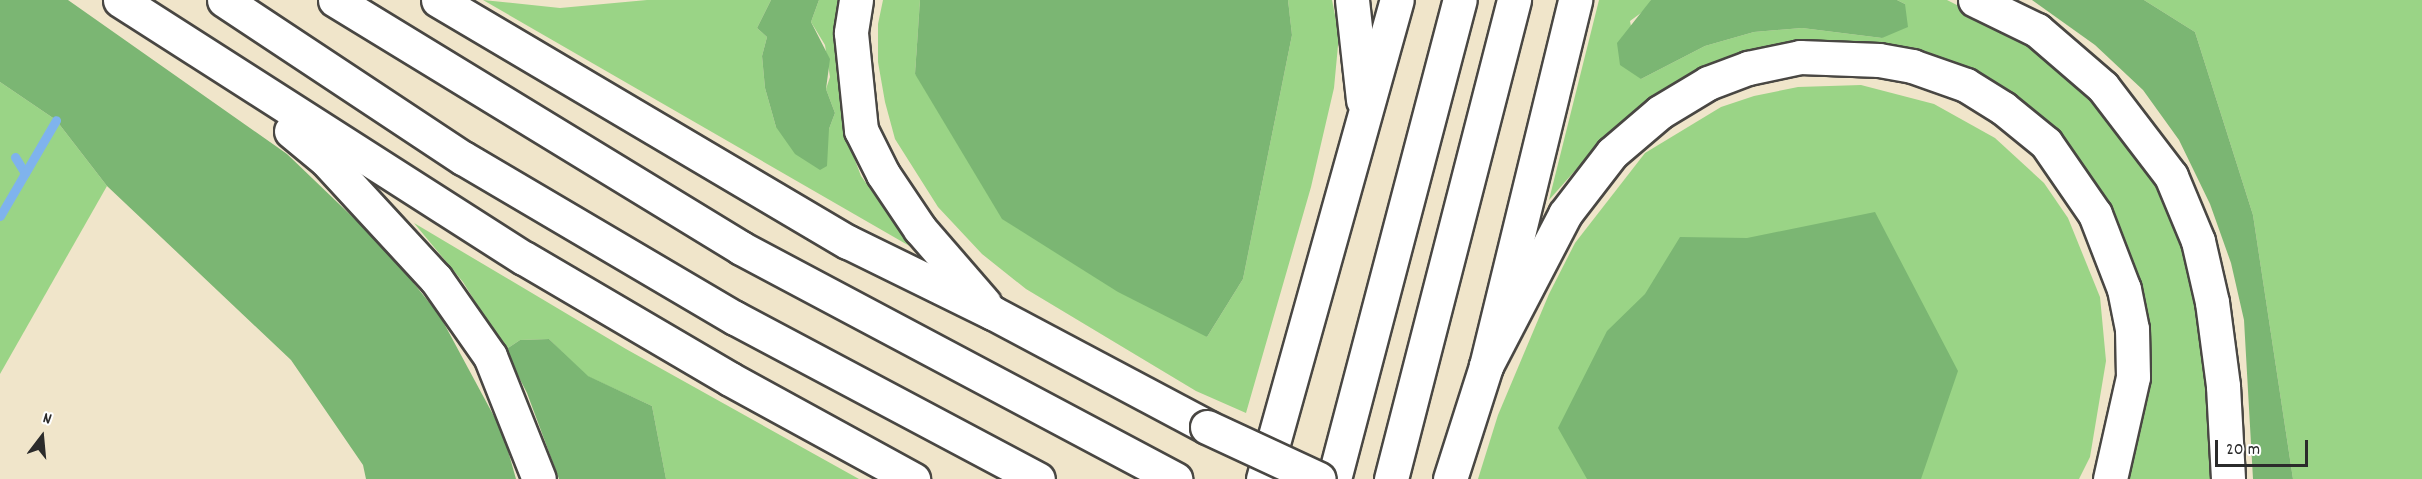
<!DOCTYPE html>
<style>
body{margin:0}
#map{position:relative;width:2422px;height:479px;overflow:hidden;background:#f0e5ca;font-family:Dekko,sans-serif}
div>[style]{position:absolute}
.green>*{inset:0;background:#9ad486}
.forest>*{inset:0;background:#7bb673}
.stream>*{height:9px;margin:-4.5px;padding:0 4.5px;transform-origin:4.5px;border-radius:4.5px;background:#7fb3ed}
.roads{filter:drop-shadow(2px 0 #494743) drop-shadow(-2px 0 #494743) drop-shadow(0 2px #494743) drop-shadow(0 -2px #494743)}
.highway>*{height:33px;margin:-16.5px;padding:0 16.5px;transform-origin:16.5px;border-radius:16.5px;background:#fff}
.bridges{filter:drop-shadow(2px 0 #494743) drop-shadow(-2px 0 #494743) drop-shadow(0 2px #494743) drop-shadow(0 -2px #494743)}
.highway-bridge>*{height:33px;margin:-16.5px;padding:0 16.5px;transform-origin:16.5px;border-radius:16.5px;background:#fff}
span{translate:-50% -50%;white-space:nowrap;text-align:center;line-height:1.15;-webkit-text-stroke:4.5px #fff;paint-order:stroke}
.north{position:absolute;left:12px;top:407px;width:60px;height:60px;-webkit-text-stroke:4px #fff;paint-order:stroke;rotate:16deg;font-size:16px;font-weight:700;line-height:24px;text-align:center;color:#2b2b2b}
.north::after{content:'';display:block;margin:auto;width:21px;height:27px;background:#2b2b2b;clip-path:polygon(50% 0,100% 100%,50% 72%,0 100%)}
.scale{position:absolute;left:2215px;top:440px;width:93px;height:27px;box-sizing:border-box;border:3px solid #2b2b2b;border-top:0;padding-left:8px;font-size:18px;line-height:21px;white-space:nowrap;color:#2b2b2b;-webkit-text-stroke:4px #fff;paint-order:stroke}
</style>
<div id="map">
<div class="green">
<div style="clip-path:polygon(483px 0,560px 8px,647px 0,771px 0,757px 28px,767px 37px,762px 56px,765px 88px,776px 127px,829px 129px,835px 113px,826px 89px,830px 77px,825px 45px,811px 22px,819px 0,839px 0,834px 35px,847px 139px,861px 176px,913px 248px)"></div>
<div style="clip-path:polygon(883px 0,920px 0,915px 74px,1207px 337px,1243px 279px,1292px 35px,1288px 0,1332px 0,1339px 35px,1334px 88px,1311px 187px,1246px 413px,1196px 391px,1026px 289px,982px 254px,938px 207px,895px 139px,885px 102px,878px 62px,878px 24px)"></div>
<div style="clip-path:polygon(1599px 0,1651px 0,1649px 7px,1630px 21px,1641px 79px,1705px 46px,1754px 32px,1802px 28px,1882px 38px,1905px 4px,1897px 0,1947px 0,2046px 50px,2094px 98px,2162px 190px,2205px 308px,2214px 479px,2125px 479px,2140px 430px,2146px 346px,2121px 239px,1954px 68px,1702px 68px,1644px 103px,1596px 147px,1549px 200px)"></div>
<div style="clip-path:polygon(2144px 0,2422px 0,2422px 479px,2293px 479px,2253px 215px,2195px 32px)"></div>
<div style="clip-path:polygon(0 82px,56px 120px,107px 186px,0 374px)"></div>
<div style="clip-path:polygon(1861px 85px,1934px 104px,1995px 138px,2044px 183px,2068px 218px,2100px 297px,2106px 361px,2090px 457px,2079px 479px,1478px 479px,1498px 415px,1549px 294px,1575px 243px,1645px 153px,1721px 107px,1754px 96px,1798px 87px)"></div>
<div style="clip-path:polygon(414px 223px,626px 349px,859px 479px,666px 479px,652px 406px,587px 376px,549px 339px,520px 340px,505px 350px,463px 282px)"></div>
</div>
<div class="forest">
<div style="clip-path:polygon(0 0,68px 0,287px 154px,388px 251px,440px 316px,503px 433px,516px 479px,366px 479px,363px 465px,291px 360px,107px 186px,56px 120px,0 82px)"></div>
<div style="clip-path:polygon(771px 0,819px 0,811px 22px,830px 59px,826px 89px,835px 113px,829px 129px,827px 166px,820px 170px,795px 154px,776px 127px,765px 88px,762px 56px,767px 37px,757px 28px)"></div>
<div style="clip-path:polygon(920px 0,1288px 0,1292px 35px,1243px 279px,1207px 337px,1118px 292px,1002px 219px,915px 74px)"></div>
<div style="clip-path:polygon(1651px 0,1897px 0,1905px 4px,1908px 27px,1882px 38px,1802px 28px,1754px 32px,1705px 46px,1641px 79px,1620px 65px,1617px 43px)"></div>
<div style="clip-path:polygon(2032px 0,2144px 0,2195px 32px,2253px 215px,2293px 479px,2253px 479px,2244px 320px,2231px 263px,2210px 204px,2179px 140px,2143px 90px,2095px 45px)"></div>
<div style="clip-path:polygon(1875px 212px,1958px 371px,1921px 479px,1587px 479px,1558px 428px,1607px 331px,1645px 294px,1680px 237px,1747px 238px)"></div>
<div style="clip-path:polygon(549px 339px,588px 376px,652px 406px,666px 479px,559px 479px,527px 393px,505px 350px,520px 340px)"></div>
</div>
<div class="stream">
<div style="left:15px;top:157px;width:19px;rotate:58deg"></div>
<div style="left:0;top:216px;width:111px;rotate:-59.7deg"></div>
</div>
<div class="roads">
<div class="highway">
<div style="left:120px;top:0;width:479px;rotate:32.6deg"></div>
<div style="left:524px;top:258px;width:239px;rotate:30.4deg"></div>
<div style="left:730px;top:379px;width:209px;rotate:28.7deg"></div>
<div style="left:224px;top:0;width:287px;rotate:33.5deg"></div>
<div style="left:463px;top:158px;width:316px;rotate:30.5deg"></div>
<div style="left:735px;top:318px;width:343px;rotate:28deg"></div>
<div style="left:335px;top:0;width:476px;rotate:31.4deg"></div>
<div style="left:741px;top:248px;width:492px;rotate:28deg"></div>
<div style="left:438px;top:0;width:476px;rotate:30.6deg"></div>
<div style="left:848px;top:242px;width:161px;rotate:26.1deg"></div>
<div style="left:993px;top:313px;width:242px;rotate:28deg"></div>
<div style="left:856px;top:0;width:33px;rotate:99deg"></div>
<div style="left:851px;top:33px;width:98px;rotate:84.1deg"></div>
<div style="left:861px;top:130px;width:49px;rotate:63.4deg"></div>
<div style="left:883px;top:174px;width:66px;rotate:56.1deg"></div>
<div style="left:920px;top:229px;width:98px;rotate:49.1deg"></div>
<div style="left:1352px;top:0;width:101px;rotate:83.7deg"></div>
<div style="left:1975px;top:0;width:69px;rotate:25.8deg"></div>
<div style="left:2037px;top:30px;width:87px;rotate:40.8deg"></div>
<div style="left:2103px;top:87px;width:112px;rotate:52.6deg"></div>
<div style="left:2171px;top:176px;width:70px;rotate:67.4deg"></div>
<div style="left:2198px;top:241px;width:63px;rotate:77.1deg"></div>
<div style="left:2212px;top:302px;width:85px;rotate:82.5deg"></div>
<div style="left:2223px;top:386px;width:93px;rotate:86.9deg"></div>
<div style="left:291px;top:131px;width:45px;rotate:39.6deg"></div>
<div style="left:326px;top:160px;width:162px;rotate:47.3deg"></div>
<div style="left:436px;top:279px;width:94px;rotate:55deg"></div>
<div style="left:490px;top:356px;width:132px;rotate:68.3deg"></div>
<div style="left:1486px;top:366px;width:171px;rotate:-62.5deg"></div>
<div style="left:1565px;top:214px;width:77px;rotate:-52.4deg"></div>
<div style="left:1612px;top:153px;width:63px;rotate:-40.5deg"></div>
<div style="left:1660px;top:112px;width:56px;rotate:-31.1deg"></div>
<div style="left:1708px;top:83px;width:43px;rotate:-20.6deg"></div>
<div style="left:1748px;top:68px;width:53px;rotate:-11.9deg"></div>
<div style="left:1800px;top:57px;width:79px;rotate:2.2deg"></div>
<div style="left:1879px;top:60px;width:34px;rotate:10deg"></div>
<div style="left:1912px;top:66px;width:57px;rotate:19.4deg"></div>
<div style="left:1966px;top:85px;width:44px;rotate:31.9deg"></div>
<div style="left:2003px;top:108px;width:55px;rotate:39.1deg"></div>
<div style="left:2046px;top:143px;width:86px;rotate:55.4deg"></div>
<div style="left:2095px;top:214px;width:80px;rotate:68.9deg"></div>
<div style="left:2124px;top:289px;width:41px;rotate:78.7deg"></div>
<div style="left:2132px;top:329px;width:48px;rotate:88.8deg"></div>
<div style="left:2133px;top:377px;width:105px;rotate:102.7deg"></div>
<div style="left:1263px;top:479px;width:497px;rotate:-74.4deg"></div>
<div style="left:1334px;top:479px;width:495px;rotate:-75.3deg"></div>
<div style="left:1391px;top:479px;width:495px;rotate:-75.6deg"></div>
<div style="left:1450px;top:479px;width:119px;rotate:-72.3deg"></div>
<div style="left:1486px;top:366px;width:377px;rotate:-76.3deg"></div>
</div>
</div>
<div class="bridges">
<div class="highway-bridge">
<div style="left:1207px;top:427px;width:123px;rotate:24.9deg"></div>
</div>
</div>
<div class="north">N</div>
<div class="scale">20 m</div>
</div>
